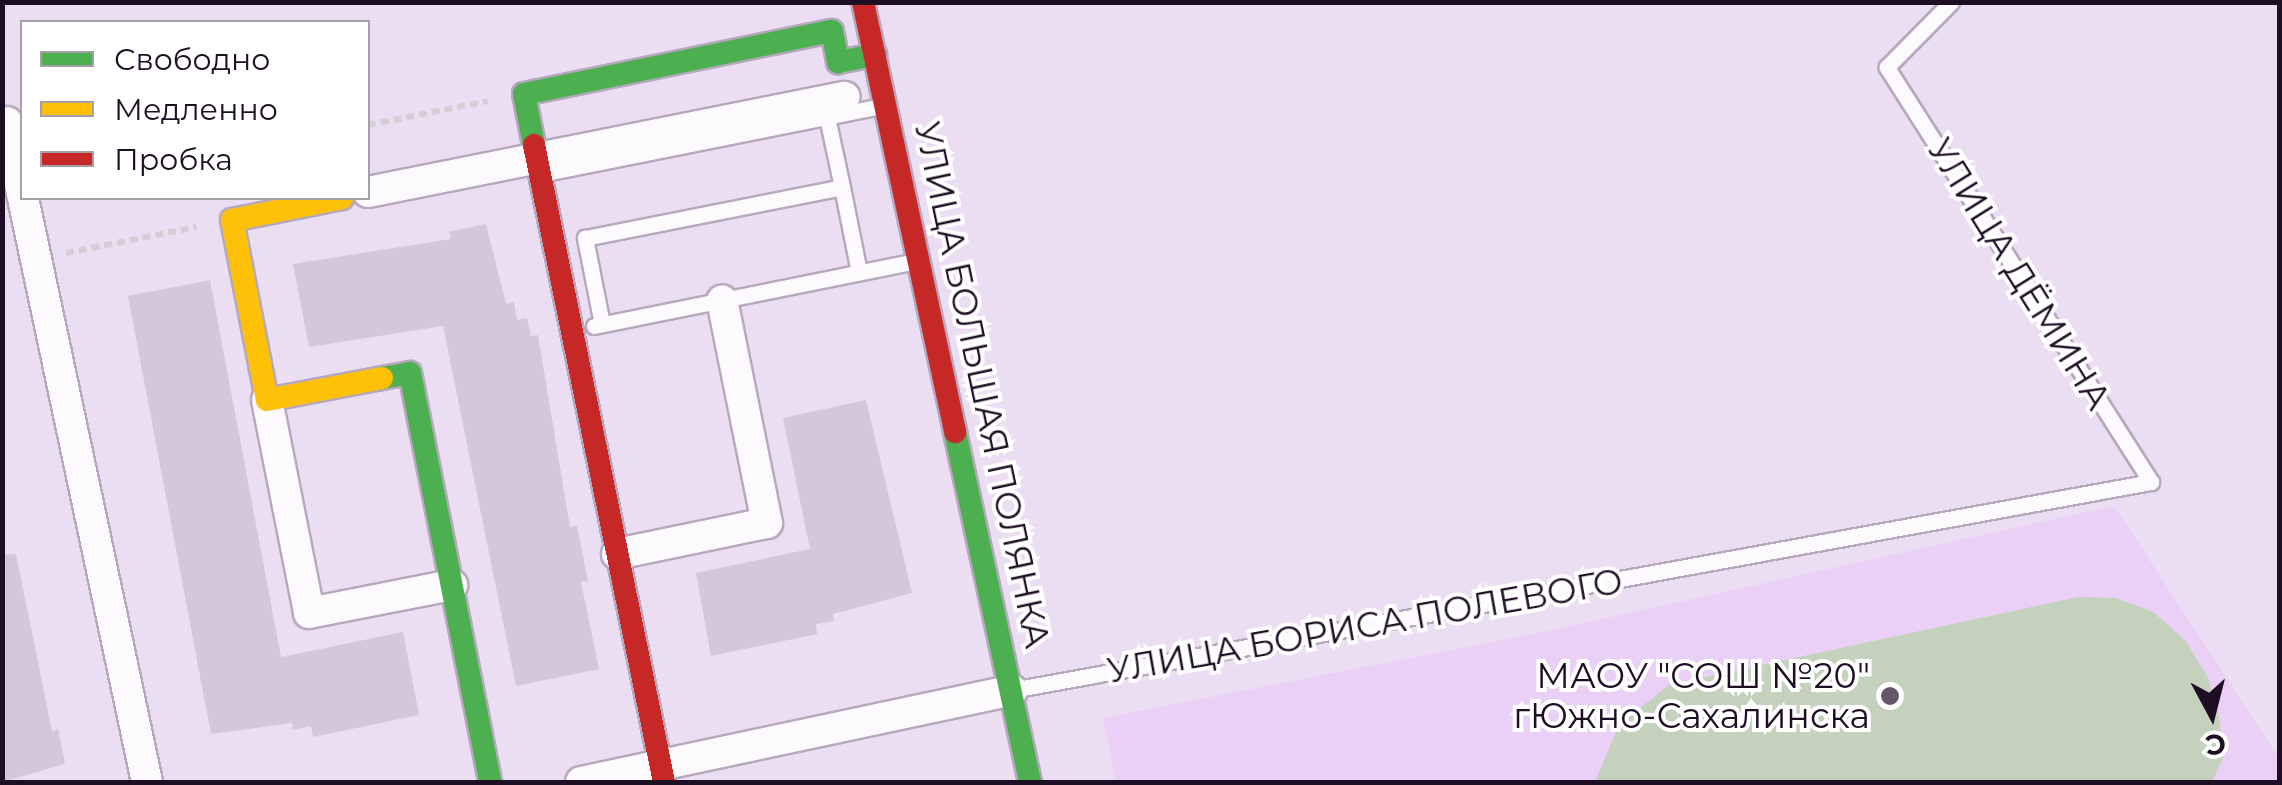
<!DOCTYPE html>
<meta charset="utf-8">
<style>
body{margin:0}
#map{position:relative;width:2282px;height:785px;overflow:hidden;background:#ebddf2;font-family:Montserrat,sans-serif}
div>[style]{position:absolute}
.built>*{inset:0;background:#eacff6}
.green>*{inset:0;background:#c3d1bd}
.building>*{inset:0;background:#d5c6db}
.path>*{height:6px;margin-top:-3px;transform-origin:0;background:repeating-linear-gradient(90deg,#d3cfd5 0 8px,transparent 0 13px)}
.roads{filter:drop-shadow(2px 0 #b6a8bd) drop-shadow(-2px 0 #b6a8bd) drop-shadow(0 2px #b6a8bd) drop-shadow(0 -2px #b6a8bd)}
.lane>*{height:15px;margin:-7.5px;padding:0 7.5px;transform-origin:7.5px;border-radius:7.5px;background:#fcfafd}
.street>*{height:30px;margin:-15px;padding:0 15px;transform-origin:15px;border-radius:15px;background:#fcfafd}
.fast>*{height:22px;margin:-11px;padding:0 11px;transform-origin:11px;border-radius:11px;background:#4caf50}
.slow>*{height:22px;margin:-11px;padding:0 11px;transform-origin:11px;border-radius:11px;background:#ffc107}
.jam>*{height:22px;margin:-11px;padding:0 11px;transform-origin:11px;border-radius:11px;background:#c62828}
.dots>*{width:28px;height:28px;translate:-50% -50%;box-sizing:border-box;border:5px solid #fff;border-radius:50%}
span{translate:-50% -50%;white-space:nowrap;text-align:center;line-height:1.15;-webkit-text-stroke:8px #fff;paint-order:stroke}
.street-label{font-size:35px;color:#1d0e23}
.poi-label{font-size:35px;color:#1d0e23}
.right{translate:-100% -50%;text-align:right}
.frame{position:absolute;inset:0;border:5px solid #1d0e23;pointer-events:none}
.legend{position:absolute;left:20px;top:20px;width:350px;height:180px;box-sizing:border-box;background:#fff;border:2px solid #a59fa7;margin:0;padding:12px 18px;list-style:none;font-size:30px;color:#1d0e23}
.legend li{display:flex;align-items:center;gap:20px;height:50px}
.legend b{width:50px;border:2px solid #a59fa7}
.north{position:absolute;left:2162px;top:665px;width:100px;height:100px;-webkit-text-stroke:8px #fff;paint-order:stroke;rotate:173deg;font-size:28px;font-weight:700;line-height:40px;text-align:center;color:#1d0e23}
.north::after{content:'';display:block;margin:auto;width:35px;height:45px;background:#1d0e23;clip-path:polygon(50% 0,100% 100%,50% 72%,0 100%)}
</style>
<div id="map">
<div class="built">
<div style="clip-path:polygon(2114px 506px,2279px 758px,2279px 782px,1116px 782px,1103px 718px,1529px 635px)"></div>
</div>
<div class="green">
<div style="clip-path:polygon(2078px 597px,2116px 598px,2153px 612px,2185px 640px,2207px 676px,2219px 716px,2224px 756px,2212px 782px,1595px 782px,1619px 725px,1669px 685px)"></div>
</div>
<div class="building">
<div style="clip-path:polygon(486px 224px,506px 304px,514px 302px,517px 320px,527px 318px,531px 336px,538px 335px,570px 527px,577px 526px,588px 581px,581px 582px,599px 669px,516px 686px,443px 326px,309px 347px,293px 264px,451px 239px,449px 232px)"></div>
<div style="clip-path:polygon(210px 280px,281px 657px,403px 632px,419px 715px,313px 737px,311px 726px,293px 730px,292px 723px,211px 734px,128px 296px)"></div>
<div style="clip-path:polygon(866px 400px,912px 593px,833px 614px,834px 621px,816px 624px,817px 634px,711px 656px,696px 573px,810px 549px,783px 418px)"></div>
<div style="clip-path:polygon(16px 554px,52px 731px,58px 729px,65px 764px,2px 782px,2px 555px)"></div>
</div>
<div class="path">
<div style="left:368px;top:125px;width:122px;rotate:-11.3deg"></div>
<div style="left:66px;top:253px;width:133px;rotate:-11.3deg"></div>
</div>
<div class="roads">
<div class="lane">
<div style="left:827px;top:117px;width:72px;rotate:77.9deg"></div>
<div style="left:541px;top:174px;width:347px;rotate:-11.3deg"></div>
<div style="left:602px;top:324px;width:88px;rotate:-101.2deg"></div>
<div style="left:585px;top:238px;width:262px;rotate:-11.2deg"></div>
<div style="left:842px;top:187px;width:87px;rotate:78.7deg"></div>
<div style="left:594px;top:326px;width:328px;rotate:-11.4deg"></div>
<div style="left:1012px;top:690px;width:1158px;rotate:-10.35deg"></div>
<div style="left:2151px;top:482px;width:492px;rotate:-122.5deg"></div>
<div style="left:1887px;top:67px;width:91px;rotate:-45.4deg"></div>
</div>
<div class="street">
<div style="left:7px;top:122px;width:74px;rotate:78.2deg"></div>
<div style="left:368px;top:192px;width:486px;rotate:-11.3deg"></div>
<div style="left:23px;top:198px;width:597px;rotate:78.01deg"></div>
<div style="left:267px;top:400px;width:217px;rotate:78.8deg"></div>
<div style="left:309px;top:613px;width:146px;rotate:-11.1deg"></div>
<div style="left:617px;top:554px;width:153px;rotate:-11.7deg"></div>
<div style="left:767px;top:523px;width:227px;rotate:-101.4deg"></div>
<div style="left:581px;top:782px;width:441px;rotate:-12deg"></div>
</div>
<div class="fast">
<div style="left:534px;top:145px;width:52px;rotate:-101.1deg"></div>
<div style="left:524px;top:94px;width:314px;rotate:-11.6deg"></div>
<div style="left:832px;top:31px;width:32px;rotate:79deg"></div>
<div style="left:838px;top:62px;width:38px;rotate:-11deg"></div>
<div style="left:382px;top:378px;width:28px;rotate:-10deg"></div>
<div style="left:410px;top:373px;width:417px;rotate:78.9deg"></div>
<div style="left:955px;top:432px;width:358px;rotate:77.9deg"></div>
</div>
<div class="slow">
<div style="left:342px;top:198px;width:112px;rotate:168.7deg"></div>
<div style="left:232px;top:220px;width:183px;rotate:79deg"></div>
<div style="left:267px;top:400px;width:117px;rotate:-10.8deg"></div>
</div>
<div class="jam">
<div style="left:863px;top:2px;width:440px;rotate:77.9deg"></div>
<div style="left:534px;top:145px;width:650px;rotate:78.47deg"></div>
</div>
</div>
<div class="dots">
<div style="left:1890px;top:696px;background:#65566b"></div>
</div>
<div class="street-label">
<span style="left:2019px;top:274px;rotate:58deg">УЛИЦА ДЁМИНА</span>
<span style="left:982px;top:385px;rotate:78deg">УЛИЦА БОЛЬШАЯ ПОЛЯНКА</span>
<span style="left:1365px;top:626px;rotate:-10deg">УЛИЦА БОРИСА ПОЛЕВОГО</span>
</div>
<div class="poi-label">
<span class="right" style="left:1870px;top:696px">МАОУ "СОШ №20"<br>гЮжно-Сахалинска</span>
</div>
<div class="frame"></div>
<ul class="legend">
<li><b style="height:12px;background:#4caf50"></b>Свободно</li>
<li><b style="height:12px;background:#ffc107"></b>Медленно</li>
<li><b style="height:12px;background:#c62828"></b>Пробка</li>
</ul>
<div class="north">С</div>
</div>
